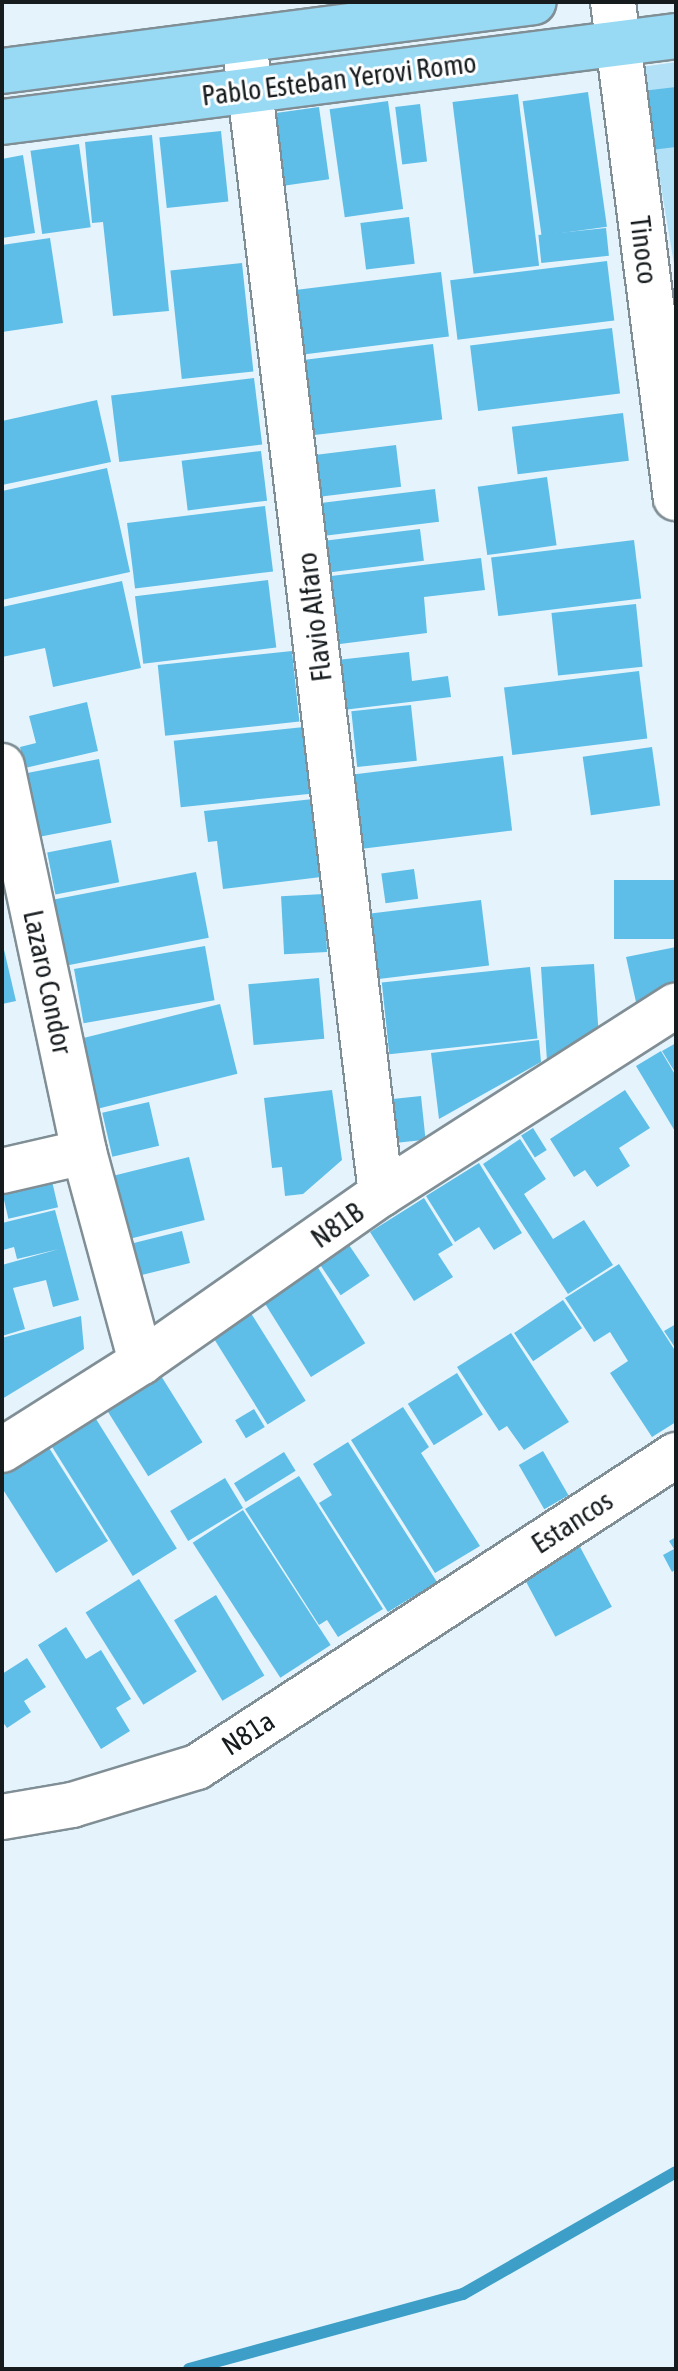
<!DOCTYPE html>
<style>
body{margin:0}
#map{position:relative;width:678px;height:2371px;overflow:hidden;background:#e5f4fc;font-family:"Asap Condensed",sans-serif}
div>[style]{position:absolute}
.green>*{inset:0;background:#b2e0f6}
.stream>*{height:12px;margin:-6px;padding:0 6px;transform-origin:6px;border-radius:6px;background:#3d9fc7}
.building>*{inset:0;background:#5fbee7;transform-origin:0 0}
.roads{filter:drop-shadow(2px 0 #808e95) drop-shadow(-2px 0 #808e95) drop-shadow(0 2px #808e95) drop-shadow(0 -2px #808e95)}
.minor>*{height:44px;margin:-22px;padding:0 22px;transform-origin:22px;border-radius:22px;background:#fff}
.major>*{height:44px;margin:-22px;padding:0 22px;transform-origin:22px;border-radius:22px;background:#98d9f4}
span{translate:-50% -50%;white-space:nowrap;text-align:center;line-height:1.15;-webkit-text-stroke:6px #fff;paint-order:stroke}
.street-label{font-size:28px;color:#161b1e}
.frame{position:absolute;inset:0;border:4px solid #161b1e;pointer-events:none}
</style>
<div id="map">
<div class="green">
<div style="clip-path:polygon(676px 62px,676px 276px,641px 67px)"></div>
</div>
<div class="stream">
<div style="left:189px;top:2369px;width:284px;rotate:-15.3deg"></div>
<div style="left:463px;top:2294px;width:245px;rotate:-29.8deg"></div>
</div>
<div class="building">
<div style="clip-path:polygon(676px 87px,676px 147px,651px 150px,642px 91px)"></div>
<div style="left:588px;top:92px;width:136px;height:66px;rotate:82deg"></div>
<div style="left:518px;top:94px;width:173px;height:66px;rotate:83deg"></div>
<div style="left:388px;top:101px;width:109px;height:59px;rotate:82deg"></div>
<div style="left:420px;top:104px;width:58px;height:25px;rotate:83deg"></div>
<div style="left:319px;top:107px;width:73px;height:60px;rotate:82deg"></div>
<div style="left:221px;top:131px;width:71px;height:62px;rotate:84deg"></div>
<div style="clip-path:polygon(152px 135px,169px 311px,113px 316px,103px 222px,92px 223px,85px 142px)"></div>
<div style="left:79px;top:144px;width:84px;height:49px;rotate:82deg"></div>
<div style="clip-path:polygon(23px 155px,35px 233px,2px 238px,2px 159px)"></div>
<div style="left:409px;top:217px;width:47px;height:49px;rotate:83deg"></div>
<div style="left:606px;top:228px;width:28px;height:68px;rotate:84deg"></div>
<div style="clip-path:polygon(50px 238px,63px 323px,2px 332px,2px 245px)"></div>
<div style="left:607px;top:261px;width:60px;height:158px;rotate:83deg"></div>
<div style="left:242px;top:263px;width:109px;height:72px;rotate:84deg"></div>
<div style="left:441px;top:272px;width:65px;height:159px;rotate:83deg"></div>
<div style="left:612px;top:328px;width:66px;height:143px;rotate:83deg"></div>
<div style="left:433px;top:344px;width:76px;height:139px;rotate:83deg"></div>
<div style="left:254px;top:378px;width:67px;height:144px;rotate:83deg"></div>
<div style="clip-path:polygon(97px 400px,111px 462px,2px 485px,2px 421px)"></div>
<div style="left:623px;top:413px;width:48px;height:112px;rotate:83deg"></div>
<div style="left:396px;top:445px;width:42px;height:84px;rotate:83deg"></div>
<div style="left:261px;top:451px;width:50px;height:80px;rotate:83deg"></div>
<div style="clip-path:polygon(107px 468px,130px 572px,2px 600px,2px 491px)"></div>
<div style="left:547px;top:477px;width:69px;height:70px;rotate:82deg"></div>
<div style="left:435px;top:489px;width:33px;height:115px;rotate:83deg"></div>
<div style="left:265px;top:506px;width:66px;height:139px;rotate:83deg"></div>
<div style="left:420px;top:529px;width:32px;height:96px;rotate:83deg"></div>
<div style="left:634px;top:540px;width:59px;height:144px;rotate:83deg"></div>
<div style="clip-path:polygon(481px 558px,485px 590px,424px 597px,427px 633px,340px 644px,331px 576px)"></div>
<div style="left:268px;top:580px;width:68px;height:134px;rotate:83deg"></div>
<div style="clip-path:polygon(122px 581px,141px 668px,53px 687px,45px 648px,2px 657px,2px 607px)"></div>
<div style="left:636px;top:604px;width:63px;height:85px;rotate:84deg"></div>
<div style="left:292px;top:651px;width:71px;height:135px;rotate:84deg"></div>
<div style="clip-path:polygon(409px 652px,412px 681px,448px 676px,451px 697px,343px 710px,337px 660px)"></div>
<div style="left:639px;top:671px;width:68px;height:136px;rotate:83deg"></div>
<div style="clip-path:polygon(87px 702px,98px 751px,25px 768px,20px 747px,36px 743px,29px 716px)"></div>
<div style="left:411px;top:705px;width:56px;height:60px;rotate:84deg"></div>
<div style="left:304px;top:727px;width:67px;height:131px;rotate:84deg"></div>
<div style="left:652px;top:747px;width:59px;height:70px;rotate:82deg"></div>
<div style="left:503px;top:756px;width:75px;height:153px;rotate:83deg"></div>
<div style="left:99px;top:759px;width:65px;height:73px;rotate:79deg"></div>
<div style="clip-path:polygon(313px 799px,321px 877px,223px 889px,217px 841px,208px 842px,204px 811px)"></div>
<div style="left:111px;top:840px;width:43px;height:65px;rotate:79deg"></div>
<div style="left:414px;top:869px;width:30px;height:33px;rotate:82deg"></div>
<div style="left:196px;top:872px;width:67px;height:146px;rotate:79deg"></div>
<div style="left:676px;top:880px;width:59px;height:62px;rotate:90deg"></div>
<div style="left:324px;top:894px;width:58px;height:43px;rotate:87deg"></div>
<div style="left:481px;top:900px;width:66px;height:111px;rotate:83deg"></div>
<div style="clip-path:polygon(2px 941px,16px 1001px,2px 1004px)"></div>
<div style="left:205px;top:946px;width:55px;height:133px;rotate:80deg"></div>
<div style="clip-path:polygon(676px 947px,676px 981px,636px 1002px,626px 957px)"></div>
<div style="clip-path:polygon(594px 964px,599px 1039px,547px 1062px,541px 967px)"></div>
<div style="left:530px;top:967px;width:72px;height:149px;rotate:84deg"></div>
<div style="left:319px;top:978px;width:61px;height:71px;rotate:85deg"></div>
<div style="left:220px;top:1004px;width:72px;height:148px;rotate:76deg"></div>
<div style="clip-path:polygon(539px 1040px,541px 1062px,439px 1119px,431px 1053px)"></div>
<div style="clip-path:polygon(676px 1043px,676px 1074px,662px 1051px)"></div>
<div style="clip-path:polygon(661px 1051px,676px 1076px,676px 1133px,636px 1066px)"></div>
<div style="clip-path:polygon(332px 1090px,342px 1160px,303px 1194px,285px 1196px,282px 1167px,272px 1168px,264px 1098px)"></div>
<div style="clip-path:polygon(625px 1090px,650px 1128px,619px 1148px,630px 1166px,597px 1187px,585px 1170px,574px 1177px,550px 1139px)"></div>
<div style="left:421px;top:1096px;width:44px;height:31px;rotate:84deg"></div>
<div style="left:149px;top:1102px;width:45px;height:48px;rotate:77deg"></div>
<div style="left:533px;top:1128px;width:26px;height:14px;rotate:58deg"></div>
<div style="clip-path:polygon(520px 1139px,546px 1179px,524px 1194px,553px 1239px,584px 1220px,613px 1265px,568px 1294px,483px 1164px)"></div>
<div style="left:189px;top:1157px;width:65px;height:81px;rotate:76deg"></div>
<div style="clip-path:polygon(479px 1163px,522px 1233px,494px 1250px,479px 1227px,455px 1242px,426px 1196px)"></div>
<div style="left:52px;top:1181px;width:27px;height:51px;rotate:77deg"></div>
<div style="clip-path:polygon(424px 1198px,453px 1245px,438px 1254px,453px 1277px,414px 1301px,370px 1232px)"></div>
<div style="clip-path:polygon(55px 1210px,79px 1300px,53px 1307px,46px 1280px,13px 1288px,25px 1329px,2px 1336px,2px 1265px,59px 1249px,17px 1259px,14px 1247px,3px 1250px,2px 1223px)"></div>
<div style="left:182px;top:1231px;width:33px;height:60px;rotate:76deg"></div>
<div style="left:349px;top:1245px;width:37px;height:35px;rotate:56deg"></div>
<div style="clip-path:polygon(619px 1264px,676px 1352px,676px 1422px,652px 1437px,610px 1373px,628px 1361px,610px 1332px,594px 1342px,565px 1298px)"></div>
<div style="left:317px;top:1266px;width:91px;height:64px;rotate:58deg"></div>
<div style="left:563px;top:1300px;width:34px;height:59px;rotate:56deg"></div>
<div style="left:249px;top:1310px;width:107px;height:45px;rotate:58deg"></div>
<div style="clip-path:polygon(81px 1316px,84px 1349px,2px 1399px,2px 1338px)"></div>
<div style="clip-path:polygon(676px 1324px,676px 1349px,664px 1331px)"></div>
<div style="clip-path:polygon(511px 1333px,569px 1422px,524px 1450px,507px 1426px,499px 1431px,457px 1367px)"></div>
<div style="left:158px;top:1371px;width:84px;height:64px;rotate:58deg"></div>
<div style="left:457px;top:1373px;width:49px;height:58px;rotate:58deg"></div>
<div style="clip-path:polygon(403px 1407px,429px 1447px,421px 1453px,480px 1546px,435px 1573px,351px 1440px)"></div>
<div style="left:254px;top:1409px;width:21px;height:22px;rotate:59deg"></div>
<div style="left:91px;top:1411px;width:162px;height:52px;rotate:58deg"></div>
<div style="clip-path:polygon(44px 1440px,108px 1541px,56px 1573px,2px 1488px,2px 1466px)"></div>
<div style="clip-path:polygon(348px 1442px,437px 1582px,388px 1612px,319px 1503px,332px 1495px,313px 1464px)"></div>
<div style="left:543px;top:1451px;width:51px;height:28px;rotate:60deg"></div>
<div style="left:284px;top:1452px;width:22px;height:59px;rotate:58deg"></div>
<div style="clip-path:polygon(299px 1476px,383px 1609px,338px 1637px,327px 1620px,319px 1625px,245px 1509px)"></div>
<div style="left:225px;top:1478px;width:35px;height:64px;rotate:59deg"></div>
<div style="left:243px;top:1510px;width:161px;height:60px;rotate:57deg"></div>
<div style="clip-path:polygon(676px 1537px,676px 1569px,672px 1572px,663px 1555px,674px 1549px,669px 1541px)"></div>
<div style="left:579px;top:1545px;width:70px;height:64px;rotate:62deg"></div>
<div style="left:139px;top:1579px;width:109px;height:63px;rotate:58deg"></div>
<div style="left:216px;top:1595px;width:94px;height:49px;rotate:59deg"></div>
<div style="clip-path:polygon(66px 1627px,86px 1659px,101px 1650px,131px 1699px,116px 1708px,130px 1731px,101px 1749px,38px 1645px)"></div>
<div style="clip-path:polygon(27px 1658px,46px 1687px,24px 1701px,31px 1712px,7px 1728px,2px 1721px,2px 1674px)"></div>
</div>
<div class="roads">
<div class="minor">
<div style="left:613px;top:2px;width:500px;rotate:82.8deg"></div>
<div style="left:244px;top:40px;width:1162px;rotate:83.23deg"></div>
<div style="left:2px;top:766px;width:395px;rotate:78deg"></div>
<div style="left:84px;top:1152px;width:218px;rotate:74.8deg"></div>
<div style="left:2px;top:1171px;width:84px;rotate:-13deg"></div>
<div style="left:2px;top:1450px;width:165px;rotate:-32.3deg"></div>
<div style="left:141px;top:1362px;width:293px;rotate:-35deg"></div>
<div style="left:381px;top:1194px;width:350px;rotate:-32.6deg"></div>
<div style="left:2px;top:1817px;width:71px;rotate:-9.7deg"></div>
<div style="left:72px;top:1805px;width:131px;rotate:-16.9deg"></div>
<div style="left:197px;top:1767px;width:572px;rotate:-33.08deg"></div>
</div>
<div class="major">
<div style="left:2px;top:71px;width:536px;rotate:-7.39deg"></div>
<div style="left:2px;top:122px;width:679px;rotate:-7.27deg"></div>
</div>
</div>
<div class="street-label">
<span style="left:339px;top:79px;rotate:-7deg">Pablo Esteban Yerovi Romo</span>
<span style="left:644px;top:250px;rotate:83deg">Tinoco</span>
<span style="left:314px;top:617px;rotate:-97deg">Flavio Alfaro</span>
<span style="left:48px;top:982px;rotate:78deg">Lazaro Condor</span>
<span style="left:337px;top:1225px;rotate:-35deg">N81B</span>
<span style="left:572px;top:1522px;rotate:-33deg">Estancos</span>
<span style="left:248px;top:1733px;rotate:-33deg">N81a</span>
</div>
<div class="frame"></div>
</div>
